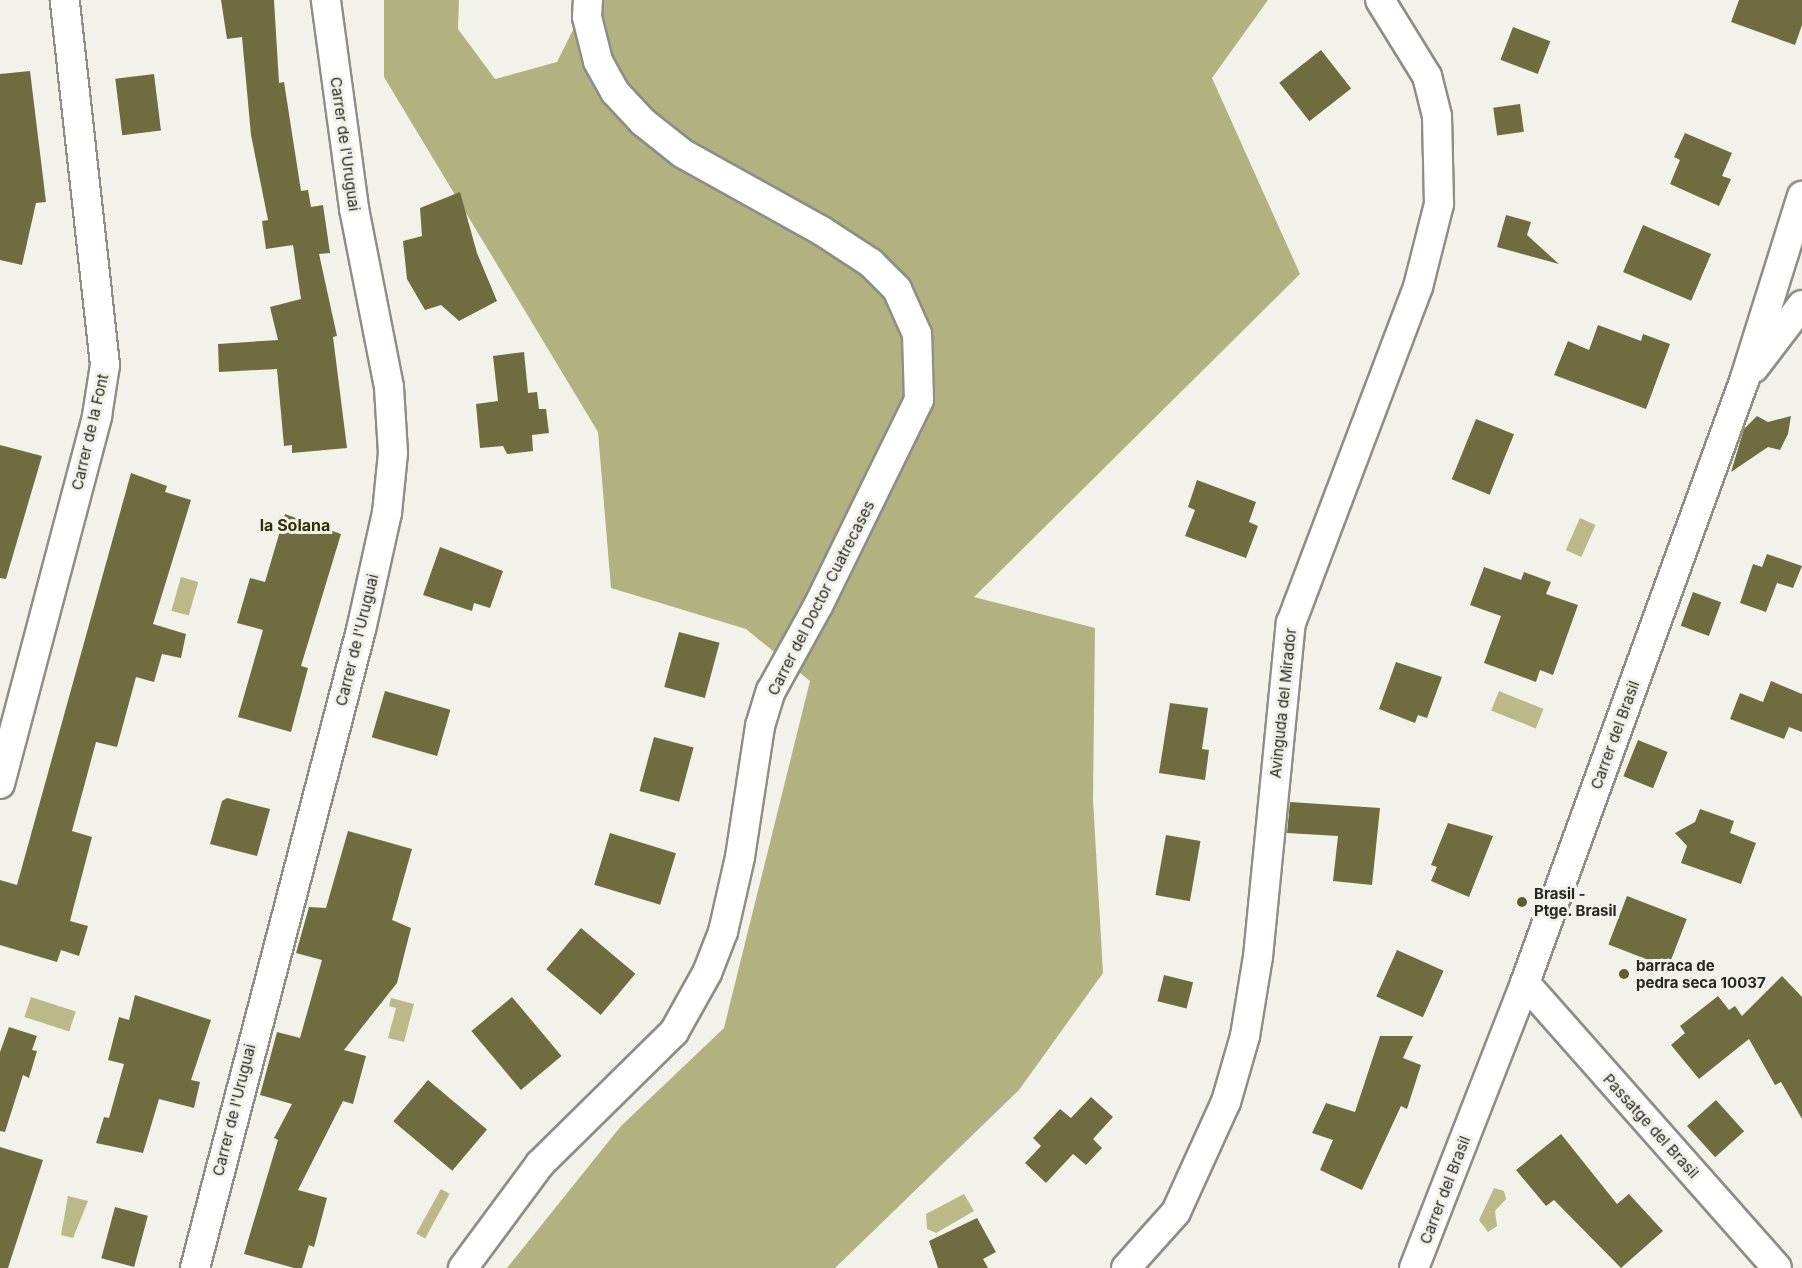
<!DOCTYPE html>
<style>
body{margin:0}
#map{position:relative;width:1802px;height:1268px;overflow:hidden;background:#f2f2ea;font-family:Inter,sans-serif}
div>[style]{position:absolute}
.forest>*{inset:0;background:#b2b180}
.water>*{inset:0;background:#bab987;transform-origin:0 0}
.building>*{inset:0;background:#6f6d3f;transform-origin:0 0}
.roads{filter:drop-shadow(2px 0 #8e8e87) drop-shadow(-2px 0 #8e8e87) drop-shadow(0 2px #8e8e87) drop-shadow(0 -2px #8e8e87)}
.minor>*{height:28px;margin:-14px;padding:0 14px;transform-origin:14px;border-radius:14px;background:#fff}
.dots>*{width:16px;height:16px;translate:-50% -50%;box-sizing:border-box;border:3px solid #f2f2ea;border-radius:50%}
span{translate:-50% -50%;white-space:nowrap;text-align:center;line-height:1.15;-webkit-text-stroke:6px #f2f2ea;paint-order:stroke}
.street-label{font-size:15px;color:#272724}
.poi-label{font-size:15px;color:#272724;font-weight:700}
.left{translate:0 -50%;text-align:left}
.neighbourhood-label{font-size:16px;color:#302e03;font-weight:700}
</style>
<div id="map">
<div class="forest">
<div style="clip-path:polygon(384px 0,459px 0,458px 29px,495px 79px,557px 62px,588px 0,1268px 0,1212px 78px,1300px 274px,974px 597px,1095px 628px,1093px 800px,1103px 973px,1019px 1090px,835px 1268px,507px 1268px,621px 1126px,724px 1028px,810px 681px,746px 629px,611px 588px,598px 432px,384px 77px)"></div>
</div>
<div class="water">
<div style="left:1580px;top:518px;width:17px;height:35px;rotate:24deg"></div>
<div style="left:181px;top:577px;width:18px;height:35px;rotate:16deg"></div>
<div style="left:1499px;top:691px;width:48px;height:21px;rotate:22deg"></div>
<div style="left:31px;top:997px;width:47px;height:21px;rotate:18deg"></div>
<div style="clip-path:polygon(391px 998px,414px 1004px,404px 1042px,388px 1038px,396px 1008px,389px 1006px)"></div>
<div style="clip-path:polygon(1494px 1188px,1504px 1191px,1506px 1199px,1495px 1211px,1497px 1226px,1488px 1232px,1479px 1220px)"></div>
<div style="left:441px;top:1189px;width:10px;height:51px;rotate:29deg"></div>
<div style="clip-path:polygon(964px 1194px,974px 1211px,936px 1233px,927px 1229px,926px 1214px)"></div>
<div style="clip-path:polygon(68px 1196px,88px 1201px,73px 1238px,61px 1235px)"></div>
</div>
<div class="building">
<div style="clip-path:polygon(221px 0,274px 0,279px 83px,284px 82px,301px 191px,308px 190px,311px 207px,323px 205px,330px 253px,319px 254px,337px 336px,333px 337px,347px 448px,292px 453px,292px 445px,284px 446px,277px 369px,219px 372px,218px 344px,278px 340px,270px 307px,301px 299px,293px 245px,266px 249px,262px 221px,268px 220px,251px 135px,242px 37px,227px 39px)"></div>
<div style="clip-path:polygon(1739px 0,1802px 0,1802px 25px,1795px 45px,1731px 22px)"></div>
<div style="left:1513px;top:27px;width:40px;height:35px;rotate:21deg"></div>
<div style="left:1321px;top:50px;width:49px;height:53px;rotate:52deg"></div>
<div style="clip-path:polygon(30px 71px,46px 202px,36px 203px,22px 265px,0 260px,0 74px)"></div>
<div style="left:154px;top:74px;width:57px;height:39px;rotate:83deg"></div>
<div style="left:1520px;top:104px;width:28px;height:27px;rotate:82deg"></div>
<div style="clip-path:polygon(1685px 133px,1732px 153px,1722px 176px,1731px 179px,1719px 206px,1670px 184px,1680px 160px,1674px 157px)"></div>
<div style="clip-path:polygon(460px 192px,477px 253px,497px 301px,459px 321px,441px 305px,425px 310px,407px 279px,403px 241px,422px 236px,420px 208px)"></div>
<div style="clip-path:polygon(1506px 215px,1531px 222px,1527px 235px,1559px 264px,1497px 247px)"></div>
<div style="left:1643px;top:225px;width:74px;height:51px;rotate:23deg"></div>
<div style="clip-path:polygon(1598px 325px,1641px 341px,1643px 334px,1670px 344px,1646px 409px,1554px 375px,1568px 341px,1589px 350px)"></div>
<div style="clip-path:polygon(524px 352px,528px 393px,537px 392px,539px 409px,546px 409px,549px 433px,532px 435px,533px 451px,507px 454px,503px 446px,480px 448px,476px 404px,498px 401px,493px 356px)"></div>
<div style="clip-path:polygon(1757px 416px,1768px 422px,1791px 416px,1788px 434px,1780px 450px,1768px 447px,1731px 472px,1744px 429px)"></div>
<div style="left:1476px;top:419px;width:41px;height:65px;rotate:22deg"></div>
<div style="clip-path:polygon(0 445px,42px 456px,6px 579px,0 578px)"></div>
<div style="clip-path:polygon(131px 473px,167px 486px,165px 492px,191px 500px,153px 624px,186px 634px,181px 658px,162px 654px,154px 682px,136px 677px,117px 747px,96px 742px,72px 831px,92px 837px,70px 921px,88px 926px,79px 956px,61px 950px,57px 962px,0 945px,0 880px,17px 885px)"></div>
<div style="clip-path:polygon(1197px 480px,1256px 502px,1249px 522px,1258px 526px,1246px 558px,1185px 536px,1195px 510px,1188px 507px)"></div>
<div style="clip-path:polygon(285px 514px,341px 534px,301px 666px,308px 668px,291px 732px,238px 717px,263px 630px,237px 623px,250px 578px,265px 582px)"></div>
<div style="clip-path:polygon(440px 547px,503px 571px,490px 608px,474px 603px,472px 611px,423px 595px)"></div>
<div style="clip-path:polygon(1767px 554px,1802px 566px,1793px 588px,1777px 583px,1766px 612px,1740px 603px,1753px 564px,1762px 567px)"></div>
<div style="clip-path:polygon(1484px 567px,1521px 580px,1524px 572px,1551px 582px,1546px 594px,1578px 605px,1553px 675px,1540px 670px,1536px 682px,1484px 663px,1501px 616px,1470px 605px)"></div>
<div style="left:1693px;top:592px;width:30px;height:36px;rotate:20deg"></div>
<div style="left:679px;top:632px;width:42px;height:57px;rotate:15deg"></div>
<div style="clip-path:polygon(1396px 662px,1442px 677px,1427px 718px,1418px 715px,1415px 723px,1379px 709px)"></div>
<div style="clip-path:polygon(1771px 681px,1802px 694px,1802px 732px,1789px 727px,1784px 739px,1730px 719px,1740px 693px,1763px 702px)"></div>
<div style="left:385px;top:691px;width:68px;height:48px;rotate:16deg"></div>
<div style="clip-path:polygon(1170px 703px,1208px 708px,1202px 749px,1209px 750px,1205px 780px,1159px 773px)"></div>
<div style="left:654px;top:737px;width:41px;height:56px;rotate:15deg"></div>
<div style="left:1638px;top:740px;width:32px;height:39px;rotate:22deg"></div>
<div style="clip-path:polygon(227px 798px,270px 809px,257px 856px,210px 844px,222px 801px)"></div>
<div style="clip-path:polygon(1290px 802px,1380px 808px,1372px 885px,1333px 881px,1338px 836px,1287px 833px)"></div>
<div style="clip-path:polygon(1700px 809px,1734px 821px,1730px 833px,1756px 843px,1741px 884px,1681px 863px,1687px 846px,1675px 833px,1695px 822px)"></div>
<div style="clip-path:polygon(1448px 823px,1493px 836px,1469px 897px,1431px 881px,1437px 867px,1431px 865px)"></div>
<div style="clip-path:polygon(348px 831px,412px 849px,392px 920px,411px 928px,397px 983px,344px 1050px,366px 1056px,353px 1104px,343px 1101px,298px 1190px,327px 1198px,314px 1247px,309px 1245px,302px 1268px,294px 1268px,244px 1254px,278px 1140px,274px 1138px,292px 1104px,260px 1095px,277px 1032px,300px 1038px,322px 960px,296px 953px,309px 907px,326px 908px)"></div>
<div style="left:610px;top:833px;width:69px;height:54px;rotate:17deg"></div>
<div style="left:1166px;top:835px;width:35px;height:61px;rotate:10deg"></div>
<div style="left:1627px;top:896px;width:64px;height:52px;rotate:21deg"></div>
<div style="left:581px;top:928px;width:71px;height:54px;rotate:40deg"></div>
<div style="left:1397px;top:950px;width:51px;height:51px;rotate:24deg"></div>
<div style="left:1164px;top:975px;width:30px;height:27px;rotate:14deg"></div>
<div style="clip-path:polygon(1782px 976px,1802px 997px,1802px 1119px,1781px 1082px,1775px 1085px,1749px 1039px,1699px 1079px,1671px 1045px,1685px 1033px,1680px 1026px,1718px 996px,1729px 1010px,1735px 1006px,1742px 1016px)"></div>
<div style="clip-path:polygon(135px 995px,211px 1020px,191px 1080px,200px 1082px,194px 1108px,159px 1099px,143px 1153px,96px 1143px,104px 1117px,109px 1118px,124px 1064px,108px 1060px,119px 1017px,129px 1020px)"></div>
<div style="left:512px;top:997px;width:77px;height:53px;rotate:50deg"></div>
<div style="clip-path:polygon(9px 1027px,37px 1036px,32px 1050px,37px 1051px,29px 1078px,23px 1075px,5px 1132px,0 1131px,0 1052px)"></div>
<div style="clip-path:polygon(1380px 1036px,1413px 1036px,1403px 1058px,1421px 1065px,1407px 1109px,1401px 1106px,1362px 1190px,1320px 1170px,1333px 1140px,1312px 1133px,1326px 1103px,1355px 1112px)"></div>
<div style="left:428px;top:1080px;width:77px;height:54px;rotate:40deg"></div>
<div style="clip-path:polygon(1091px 1097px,1113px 1117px,1093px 1139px,1102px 1148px,1086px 1165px,1073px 1154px,1046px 1183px,1025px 1163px,1041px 1146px,1033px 1138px,1060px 1109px,1071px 1118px)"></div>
<div style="left:1716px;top:1100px;width:42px;height:39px;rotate:48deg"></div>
<div style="clip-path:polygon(1561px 1134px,1617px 1204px,1629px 1194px,1663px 1231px,1621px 1268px,1554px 1200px,1546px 1206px,1516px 1170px)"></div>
<div style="clip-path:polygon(0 1147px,43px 1160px,8px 1268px,0 1268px)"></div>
<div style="left:115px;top:1207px;width:34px;height:53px;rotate:15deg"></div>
<div style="clip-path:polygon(977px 1218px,996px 1252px,983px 1259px,988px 1268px,938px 1268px,929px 1241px)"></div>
</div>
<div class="roads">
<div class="minor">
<div style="left:1754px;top:368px;width:79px;rotate:-52.7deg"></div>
<div style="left:0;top:784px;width:381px;rotate:-75.2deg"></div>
<div style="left:97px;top:416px;width:52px;rotate:-81.1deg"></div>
<div style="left:105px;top:365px;width:367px;rotate:-96.3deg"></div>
<div style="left:1525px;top:983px;width:380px;rotate:48.5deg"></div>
<div style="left:195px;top:1268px;width:659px;rotate:-75.42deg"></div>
<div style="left:361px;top:630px;width:120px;rotate:-77.5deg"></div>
<div style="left:387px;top:513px;width:60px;rotate:-84.3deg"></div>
<div style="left:393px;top:453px;width:66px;rotate:-93.5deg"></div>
<div style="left:389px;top:387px;width:182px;rotate:-101.1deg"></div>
<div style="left:354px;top:208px;width:210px;rotate:-97.7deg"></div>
<div style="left:463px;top:1268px;width:129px;rotate:-53.5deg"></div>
<div style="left:540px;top:1164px;width:188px;rotate:-44.6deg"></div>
<div style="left:674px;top:1032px;width:68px;rotate:-60.8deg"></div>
<div style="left:707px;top:973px;width:44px;rotate:-68.7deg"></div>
<div style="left:723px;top:932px;width:77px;rotate:-77.2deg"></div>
<div style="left:740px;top:857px;width:133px;rotate:-81.3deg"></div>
<div style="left:760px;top:726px;width:37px;rotate:-73deg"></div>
<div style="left:771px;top:691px;width:97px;rotate:-61.1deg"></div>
<div style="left:818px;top:606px;width:229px;rotate:-63.9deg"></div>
<div style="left:919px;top:400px;width:66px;rotate:-91.7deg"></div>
<div style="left:917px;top:334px;width:49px;rotate:-114deg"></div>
<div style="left:897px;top:289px;width:37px;rotate:-135deg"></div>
<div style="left:871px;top:263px;width:59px;rotate:-146.9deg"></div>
<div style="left:822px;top:231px;width:160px;rotate:-150.9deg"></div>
<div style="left:682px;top:153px;width:50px;rotate:-141.5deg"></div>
<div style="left:643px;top:122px;width:41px;rotate:-133deg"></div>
<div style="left:615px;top:92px;width:35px;rotate:-119deg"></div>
<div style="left:598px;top:61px;width:45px;rotate:-104deg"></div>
<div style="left:587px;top:17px;width:17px;rotate:-87deg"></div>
<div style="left:1126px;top:1268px;width:75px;rotate:-48.2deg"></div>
<div style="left:1176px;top:1212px;width:121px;rotate:-65.6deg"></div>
<div style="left:1226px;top:1102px;width:69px;rotate:-73.9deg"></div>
<div style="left:1245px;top:1036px;width:80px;rotate:-80.7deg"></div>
<div style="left:1258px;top:957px;width:336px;rotate:-84.4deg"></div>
<div style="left:1291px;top:623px;width:359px;rotate:-69.3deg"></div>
<div style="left:1418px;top:287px;width:86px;rotate:-75.8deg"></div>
<div style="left:1439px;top:204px;width:88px;rotate:-91.3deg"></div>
<div style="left:1437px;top:116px;width:41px;rotate:-104deg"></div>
<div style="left:1427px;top:76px;width:89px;rotate:-121.7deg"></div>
<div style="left:1414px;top:1268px;width:306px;rotate:-68.7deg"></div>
<div style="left:1525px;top:983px;width:641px;rotate:-70.01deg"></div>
<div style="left:1744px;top:381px;width:194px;rotate:-72.6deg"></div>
</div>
</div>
<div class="dots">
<div style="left:1522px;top:902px;background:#605e2b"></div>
<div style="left:1624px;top:974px;background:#605e2b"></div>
</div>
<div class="street-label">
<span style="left:345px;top:144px;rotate:82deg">Carrer de l'Uruguai</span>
<span style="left:90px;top:432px;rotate:-77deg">Carrer de la Font</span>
<span style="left:821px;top:598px;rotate:-63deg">Carrer del Doctor Cuatrecases</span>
<span style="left:357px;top:640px;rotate:-76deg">Carrer de l'Uruguai</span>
<span style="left:1283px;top:703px;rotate:-84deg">Avinguda del Mirador</span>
<span style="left:1615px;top:735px;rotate:-70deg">Carrer del Brasil</span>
<span style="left:234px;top:1110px;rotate:-76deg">Carrer de l'Uruguai</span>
<span style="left:1651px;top:1126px;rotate:48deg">Passatge del Brasil</span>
<span style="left:1445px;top:1190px;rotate:-69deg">Carrer del Brasil</span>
</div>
<div class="poi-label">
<span class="left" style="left:1534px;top:902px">Brasil -<br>Ptge. Brasil</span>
<span class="left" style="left:1636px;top:974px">barraca de<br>pedra seca 10037</span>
</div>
<div class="neighbourhood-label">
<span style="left:295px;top:525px">la Solana</span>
</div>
</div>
